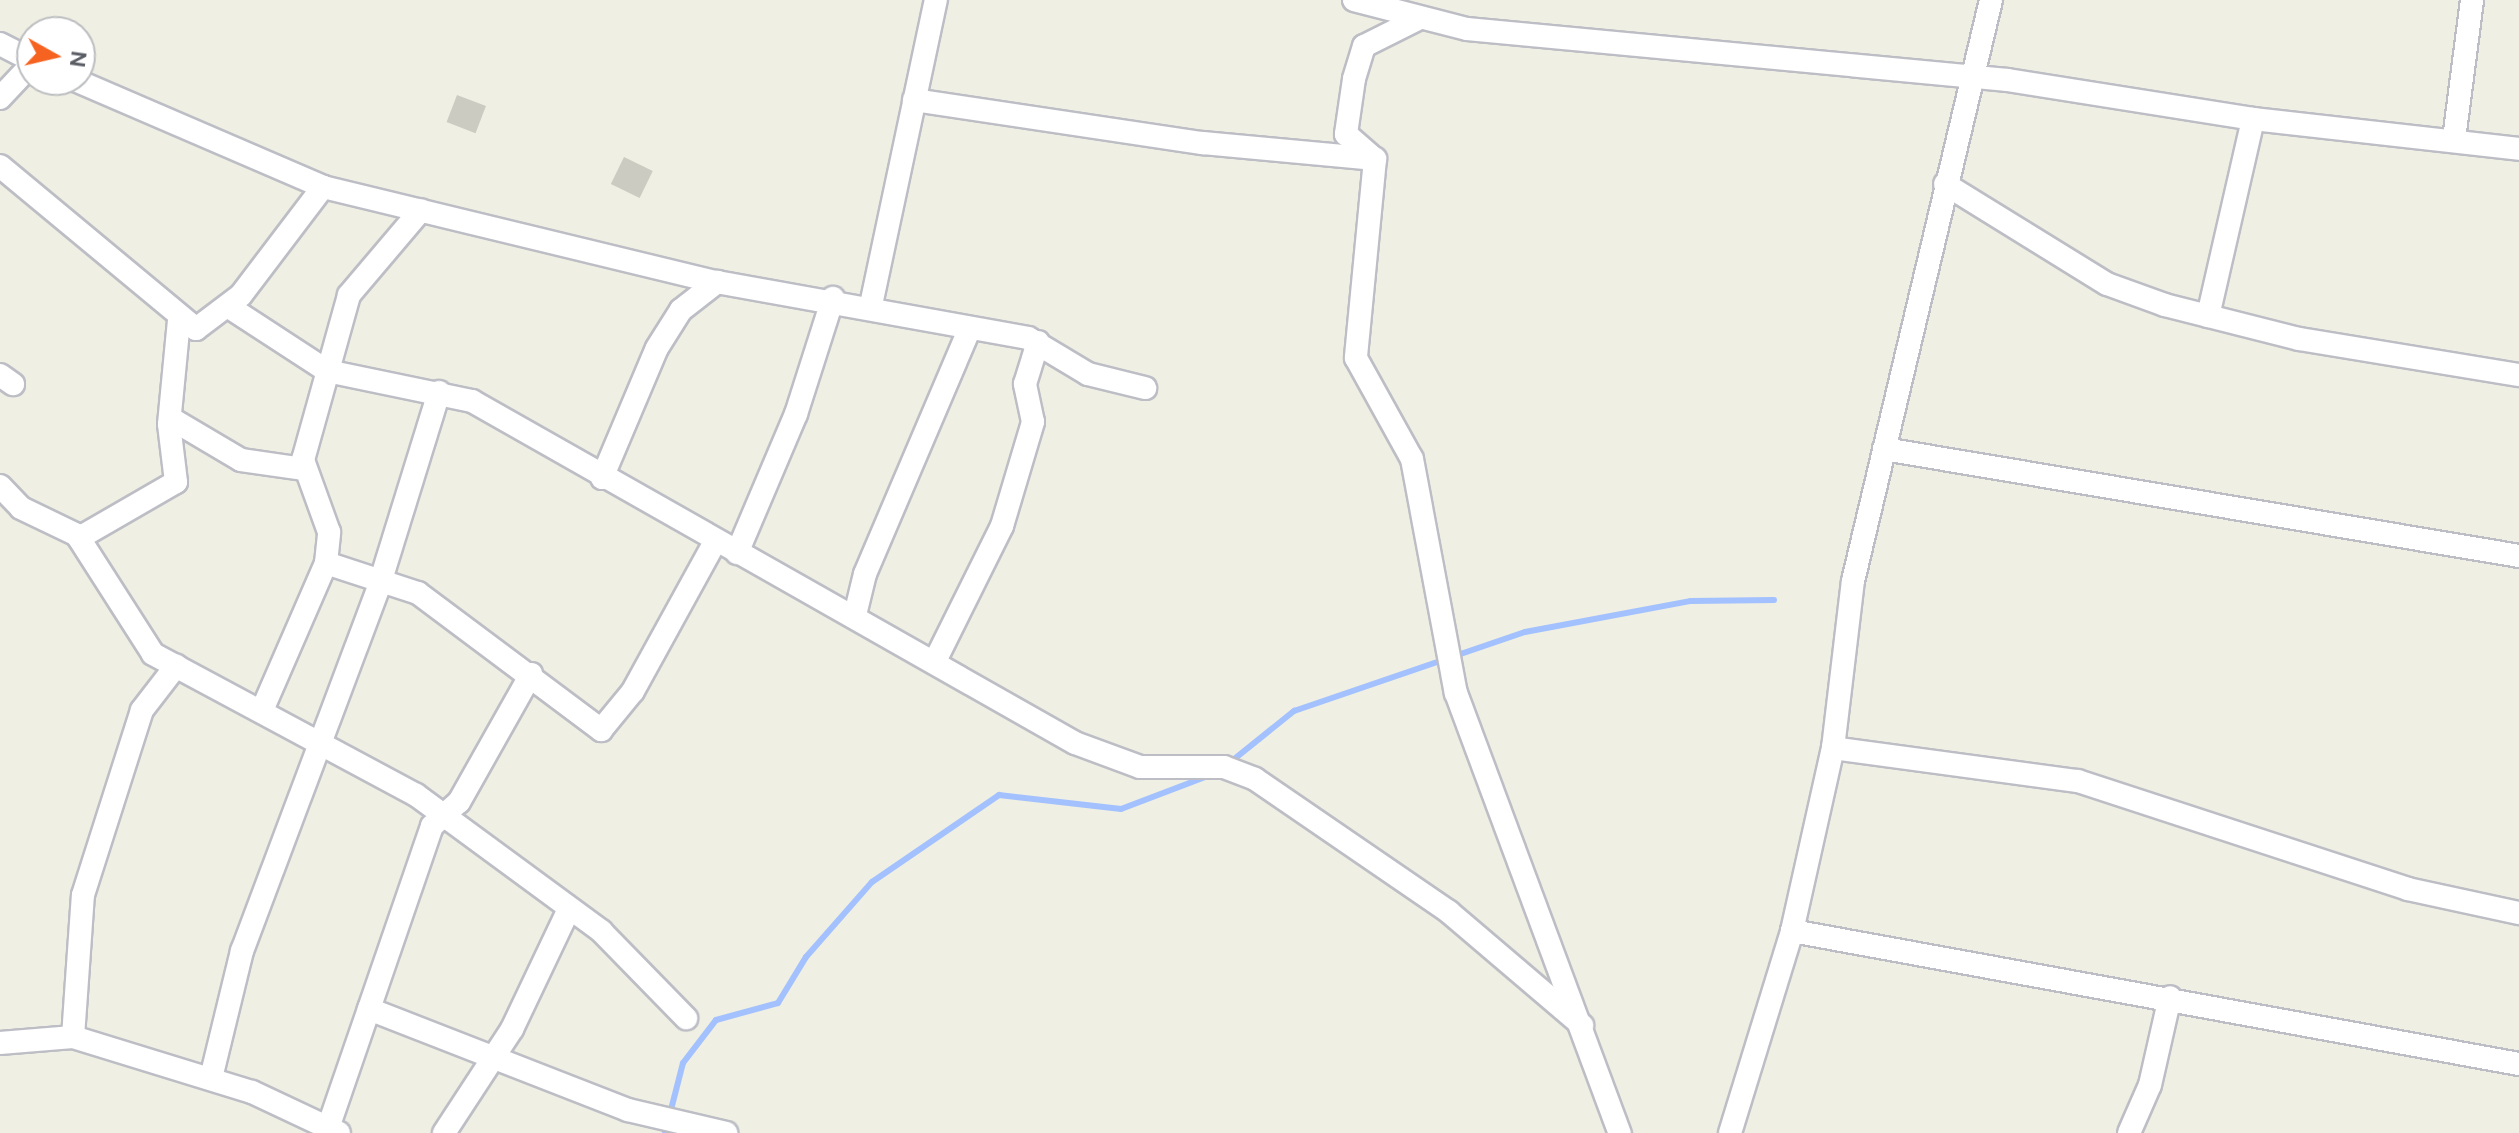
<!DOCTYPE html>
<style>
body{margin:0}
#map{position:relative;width:2519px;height:1133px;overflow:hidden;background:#efefe3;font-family:"DM Sans",sans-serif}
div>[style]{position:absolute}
.stream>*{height:6px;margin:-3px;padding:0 3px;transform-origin:3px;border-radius:3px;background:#a3c1ff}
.building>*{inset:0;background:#cccbc2;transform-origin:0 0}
.roads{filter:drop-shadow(2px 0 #bdbec5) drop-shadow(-2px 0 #bdbec5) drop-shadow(0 2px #bdbec5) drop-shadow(0 -2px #bdbec5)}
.minor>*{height:22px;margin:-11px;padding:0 11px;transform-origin:11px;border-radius:11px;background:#fff}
span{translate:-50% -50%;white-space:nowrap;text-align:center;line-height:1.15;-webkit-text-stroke:6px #fff;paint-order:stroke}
.north{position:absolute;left:16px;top:16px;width:80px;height:80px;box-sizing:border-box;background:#fff;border:2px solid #bdbec1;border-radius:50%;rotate:98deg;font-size:22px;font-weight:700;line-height:32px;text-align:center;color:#5b5d65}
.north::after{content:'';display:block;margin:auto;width:28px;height:36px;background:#f66321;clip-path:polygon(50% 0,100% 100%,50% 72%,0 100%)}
</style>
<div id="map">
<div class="stream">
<div style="left:1228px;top:764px;width:85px;rotate:-38.8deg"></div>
<div style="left:1294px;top:711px;width:244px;rotate:-18.9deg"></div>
<div style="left:1525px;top:632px;width:169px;rotate:-10.6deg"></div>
<div style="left:1691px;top:601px;width:83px;rotate:-0.7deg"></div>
<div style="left:665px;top:1133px;width:72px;rotate:-75.6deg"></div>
<div style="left:683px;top:1063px;width:54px;rotate:-52.5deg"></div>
<div style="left:716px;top:1020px;width:64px;rotate:-15.3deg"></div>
<div style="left:778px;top:1003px;width:54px;rotate:-58.7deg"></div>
<div style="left:806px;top:957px;width:100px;rotate:-48.7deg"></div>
<div style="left:872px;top:882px;width:154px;rotate:-34.4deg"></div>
<div style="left:999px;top:795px;width:123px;rotate:6.5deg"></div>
<div style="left:1121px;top:809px;width:102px;rotate:-20.8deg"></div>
</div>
<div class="building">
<div style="left:457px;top:95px;width:31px;height:29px;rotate:21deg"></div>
<div style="left:624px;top:157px;width:32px;height:30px;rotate:26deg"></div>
</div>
<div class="roads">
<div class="minor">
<div style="left:1354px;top:0;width:117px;rotate:14.4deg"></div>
<div style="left:1467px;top:29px;width:543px;rotate:5.39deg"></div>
<div style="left:2008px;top:80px;width:248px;rotate:9deg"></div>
<div style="left:2253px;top:119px;width:268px;rotate:6.4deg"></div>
<div style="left:1416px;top:20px;width:58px;rotate:153.4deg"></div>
<div style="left:1364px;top:46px;width:34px;rotate:107deg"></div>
<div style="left:1354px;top:79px;width:56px;rotate:98.3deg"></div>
<div style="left:1346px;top:134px;width:38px;rotate:41deg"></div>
<div style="left:1375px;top:159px;width:200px;rotate:95.5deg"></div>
<div style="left:1356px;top:358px;width:115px;rotate:61deg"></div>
<div style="left:1412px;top:459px;width:238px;rotate:79.4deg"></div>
<div style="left:1456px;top:693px;width:470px;rotate:69.6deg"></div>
<div style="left:0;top:44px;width:36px;rotate:27deg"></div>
<div style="left:75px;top:80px;width:270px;rotate:23.3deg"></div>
<div style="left:323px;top:187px;width:405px;rotate:13.6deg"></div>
<div style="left:717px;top:282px;width:316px;rotate:10.2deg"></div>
<div style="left:1028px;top:338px;width:70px;rotate:31deg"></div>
<div style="left:1088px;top:374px;width:59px;rotate:13.8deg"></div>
<div style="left:0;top:98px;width:47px;rotate:-46.7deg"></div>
<div style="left:914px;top:100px;width:292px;rotate:8.5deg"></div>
<div style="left:1203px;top:143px;width:173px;rotate:5.3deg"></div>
<div style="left:2454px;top:139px;width:140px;rotate:-82.6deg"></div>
<div style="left:0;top:166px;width:255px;rotate:39.7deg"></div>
<div style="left:196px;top:329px;width:56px;rotate:-37.1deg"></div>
<div style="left:241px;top:295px;width:136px;rotate:-52.8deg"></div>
<div style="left:1945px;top:184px;width:190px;rotate:31.7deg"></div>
<div style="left:2107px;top:284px;width:62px;rotate:19.9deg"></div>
<div style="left:2165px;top:305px;width:138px;rotate:14.2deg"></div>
<div style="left:2299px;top:339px;width:223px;rotate:9.3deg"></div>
<div style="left:871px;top:305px;width:312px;rotate:-78deg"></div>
<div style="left:229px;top:307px;width:117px;rotate:33.1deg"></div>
<div style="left:327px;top:371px;width:148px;rotate:11.7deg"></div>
<div style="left:472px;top:401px;width:693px;rotate:29.56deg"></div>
<div style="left:1075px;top:743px;width:69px;rotate:20.3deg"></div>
<div style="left:1140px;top:767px;width:84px"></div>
<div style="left:1224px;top:767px;width:33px;rotate:21deg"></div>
<div style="left:1255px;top:779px;width:235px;rotate:34.4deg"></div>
<div style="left:1449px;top:912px;width:175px;rotate:40.4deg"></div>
<div style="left:2208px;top:316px;width:202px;rotate:-77.1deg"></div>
<div style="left:0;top:375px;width:16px;rotate:35deg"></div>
<div style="left:170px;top:418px;width:82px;rotate:30.6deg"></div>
<div style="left:241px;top:460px;width:64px;rotate:8.1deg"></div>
<div style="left:1884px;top:449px;width:644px;rotate:9.56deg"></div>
<div style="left:602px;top:478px;width:141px;rotate:-67.1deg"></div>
<div style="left:657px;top:348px;width:45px;rotate:-57.7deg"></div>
<div style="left:681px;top:310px;width:46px;rotate:-37.9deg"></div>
<div style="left:0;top:486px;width:30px;rotate:46deg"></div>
<div style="left:21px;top:508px;width:62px;rotate:25.7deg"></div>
<div style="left:77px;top:535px;width:141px;rotate:57.4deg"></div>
<div style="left:153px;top:654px;width:298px;rotate:28.2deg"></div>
<div style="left:416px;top:795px;width:230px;rotate:36.3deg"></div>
<div style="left:601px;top:931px;width:122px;rotate:45.7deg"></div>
<div style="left:79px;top:538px;width:112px;rotate:-30deg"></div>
<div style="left:176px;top:482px;width:58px;rotate:-96.9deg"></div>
<div style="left:169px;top:424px;width:103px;rotate:-84.5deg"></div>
<div style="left:737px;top:553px;width:151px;rotate:-67deg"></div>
<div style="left:796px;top:414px;width:122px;rotate:-72.3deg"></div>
<div style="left:326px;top:563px;width:97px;rotate:18.1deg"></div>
<div style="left:418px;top:593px;width:229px;rotate:36.8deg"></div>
<div style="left:601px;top:730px;width:50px;rotate:-50.6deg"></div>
<div style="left:633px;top:691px;width:170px;rotate:-61.2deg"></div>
<div style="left:855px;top:615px;width:42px;rotate:-76.3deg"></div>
<div style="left:865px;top:574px;width:267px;rotate:-66.9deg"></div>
<div style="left:935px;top:661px;width:151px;rotate:-63.6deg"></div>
<div style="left:1002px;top:526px;width:109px;rotate:-73.4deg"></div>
<div style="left:1033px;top:422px;width:39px;rotate:-102deg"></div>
<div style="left:1025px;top:384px;width:44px;rotate:-72.8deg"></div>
<div style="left:263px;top:708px;width:158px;rotate:-66.5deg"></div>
<div style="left:326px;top:563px;width:31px;rotate:-84deg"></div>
<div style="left:329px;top:532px;width:77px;rotate:-109.9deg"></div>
<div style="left:303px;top:460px;width:171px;rotate:-74.4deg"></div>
<div style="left:349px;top:295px;width:111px;rotate:-49.7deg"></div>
<div style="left:1833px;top:748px;width:247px;rotate:7.7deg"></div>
<div style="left:2078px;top:781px;width:347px;rotate:18.1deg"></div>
<div style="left:2408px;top:889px;width:114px;rotate:12.2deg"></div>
<div style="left:1792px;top:931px;width:739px;rotate:10.37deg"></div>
<div style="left:369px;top:1009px;width:278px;rotate:21.3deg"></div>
<div style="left:628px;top:1110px;width:101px;rotate:13.2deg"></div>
<div style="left:73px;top:1037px;width:142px;rotate:-86deg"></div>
<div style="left:83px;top:895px;width:194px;rotate:-72.3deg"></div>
<div style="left:142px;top:710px;width:56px;rotate:-52.3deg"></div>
<div style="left:0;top:1043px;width:73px;rotate:-4.7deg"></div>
<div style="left:73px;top:1037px;width:187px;rotate:17.1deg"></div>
<div style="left:252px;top:1092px;width:96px;rotate:25.2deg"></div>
<div style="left:211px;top:1078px;width:131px;rotate:-76.3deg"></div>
<div style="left:242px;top:951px;width:393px;rotate:-69.4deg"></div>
<div style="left:380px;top:583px;width:200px;rotate:-72.8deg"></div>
<div style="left:328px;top:1128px;width:319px;rotate:-71deg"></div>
<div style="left:432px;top:826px;width:36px;rotate:-42deg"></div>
<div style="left:459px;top:802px;width:147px;rotate:-60.6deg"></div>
<div style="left:444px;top:1133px;width:124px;rotate:-56.8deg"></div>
<div style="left:512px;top:1029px;width:133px;rotate:-64.6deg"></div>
<div style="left:1730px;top:1133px;width:211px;rotate:-72.9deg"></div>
<div style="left:1792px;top:931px;width:188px;rotate:-77.4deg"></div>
<div style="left:1833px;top:748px;width:168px;rotate:-83.2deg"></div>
<div style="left:1853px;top:581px;width:597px;rotate:-76.64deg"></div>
<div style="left:2129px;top:1133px;width:52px;rotate:-66.4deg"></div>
<div style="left:2150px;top:1085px;width:90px;rotate:-77.2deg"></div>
</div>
</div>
<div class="north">N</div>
</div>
